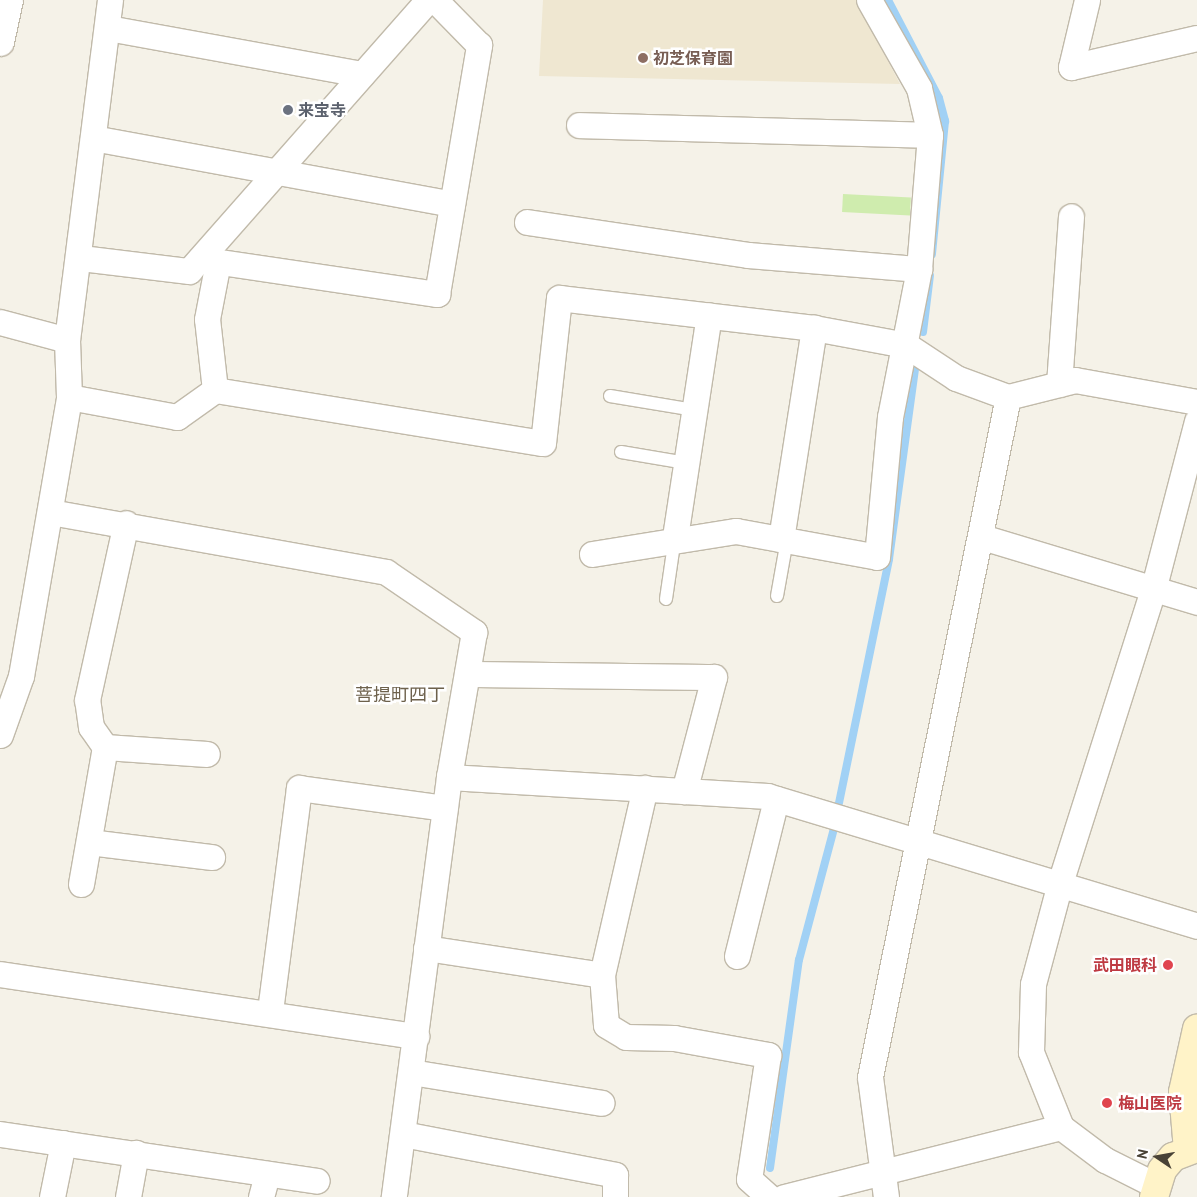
<!DOCTYPE html>
<meta charset="utf-8">
<style>
body{margin:0}
#map{position:relative;width:1197px;height:1197px;overflow:hidden;background:#f5f2e8;font-family:"PT Sans","Noto Sans JP",sans-serif}
div>[style]{position:absolute}
.education>*{inset:0;background:#efe7d1}
.green>*{inset:0;background:#cfecae;transform-origin:0 0}
.stream>*{height:8px;margin:-4px;padding:0 4px;transform-origin:4px;border-radius:4px;background:#a1d1f5}
.roads{filter:drop-shadow(1px 0 #c1baaa) drop-shadow(-1px 0 #c1baaa) drop-shadow(0 1px #c1baaa) drop-shadow(0 -1px #c1baaa)}
.service>*{height:12px;margin:-6px;padding:0 6px;transform-origin:6px;border-radius:6px;background:#fff}
.minor>*{height:25px;margin:-12.5px;padding:0 12.5px;transform-origin:12.5px;border-radius:12.5px;background:#fff}
.tertiary>*{height:28px;margin:-14px;padding:0 14px;transform-origin:14px;border-radius:14px;background:#fff}
.secondary>*{height:28px;margin:-14px;padding:0 14px;transform-origin:14px;border-radius:14px;background:#fff3c8}
.dots>*{width:14px;height:14px;translate:-50% -50%;box-sizing:border-box;border:2px solid #fff;border-radius:50%}
span{translate:-50% -50%;white-space:nowrap;text-align:center;line-height:1.15;-webkit-text-stroke:5px #fff;paint-order:stroke}
.education-label{font-size:16px;color:#785e54;font-weight:700}
.left{translate:0 -50%;text-align:left}
.worship-label{font-size:16px;color:#5b616d;font-weight:700}
.health-label{font-size:16px;color:#be3a42;font-weight:700}
.right{translate:-100% -50%;text-align:right}
.neighbourhood-label{font-size:18px;color:#6d614c}
.north{position:absolute;left:1132px;top:1132px;width:50px;height:50px;-webkit-text-stroke:4px #fff;paint-order:stroke;rotate:282deg;font-size:14px;font-weight:700;line-height:20px;text-align:center;color:#494236}
.north::after{content:'';display:block;margin:auto;width:18px;height:22px;background:#494236;clip-path:polygon(50% 0,100% 100%,50% 72%,0 100%)}
</style>
<div id="map">
<div class="education">
<div style="clip-path:polygon(543px 0,856px 0,900px 84px,539px 76px)"></div>
</div>
<div class="green">
<div style="left:843px;top:194px;width:68px;height:18px;rotate:3deg"></div>
</div>
<div class="stream">
<div style="left:888px;top:0;width:110px;rotate:62.5deg"></div>
<div style="left:939px;top:98px;width:24px;rotate:75deg"></div>
<div style="left:945px;top:121px;width:134px;rotate:95.6deg"></div>
<div style="left:923px;top:332px;width:57px;rotate:-83deg"></div>
<div style="left:839px;top:803px;width:249px;rotate:-78.4deg"></div>
<div style="left:889px;top:559px;width:198px;rotate:-82.2deg"></div>
<div style="left:770px;top:1168px;width:210px;rotate:-82.1deg"></div>
<div style="left:799px;top:960px;width:137px;rotate:-75.1deg"></div>
</div>
<div class="roads">
<div class="service">
<div style="left:610px;top:396px;width:86px;rotate:9.4deg"></div>
<div style="left:621px;top:452px;width:66px;rotate:9.6deg"></div>
<div style="left:777px;top:596px;width:57px;rotate:-79.9deg"></div>
<div style="left:666px;top:599px;width:63px;rotate:-81.7deg"></div>
</div>
<div class="minor">
<div style="left:1087px;top:0;width:69px;rotate:103.4deg"></div>
<div style="left:1071px;top:67px;width:129px;rotate:-13deg"></div>
<div style="left:108px;top:28px;width:258px;rotate:10.3deg"></div>
<div style="left:579px;top:125px;width:351px;rotate:1.6deg"></div>
<div style="left:93px;top:138px;width:365px;rotate:10.4deg"></div>
<div style="left:527px;top:222px;width:223px;rotate:8.5deg"></div>
<div style="left:748px;top:255px;width:172px;rotate:4.7deg"></div>
<div style="left:81px;top:258px;width:109px;rotate:6.9deg"></div>
<div style="left:189px;top:271px;width:361px;rotate:-48.6deg"></div>
<div style="left:200px;top:259px;width:240px;rotate:8.4deg"></div>
<div style="left:437px;top:294px;width:253px;rotate:-80.4deg"></div>
<div style="left:479px;top:45px;width:63px;rotate:-134.4deg"></div>
<div style="left:0;top:322px;width:69px;rotate:15deg"></div>
<div style="left:1059px;top:384px;width:168px;rotate:-85.9deg"></div>
<div style="left:215px;top:390px;width:71px;rotate:-96.4deg"></div>
<div style="left:207px;top:319px;width:58px;rotate:-79.1deg"></div>
<div style="left:69px;top:397px;width:110px;rotate:10.5deg"></div>
<div style="left:177px;top:417px;width:47px;rotate:-35.4deg"></div>
<div style="left:215px;top:390px;width:332px;rotate:9.2deg"></div>
<div style="left:543px;top:443px;width:146px;rotate:-83.7deg"></div>
<div style="left:559px;top:298px;width:257px;rotate:6.7deg"></div>
<div style="left:814px;top:328px;width:94px;rotate:10.5deg"></div>
<div style="left:906px;top:345px;width:60px;rotate:33.4deg"></div>
<div style="left:956px;top:378px;width:55px;rotate:20.1deg"></div>
<div style="left:1008px;top:397px;width:69px;rotate:-14.2deg"></div>
<div style="left:1075px;top:380px;width:124px;rotate:10.2deg"></div>
<div style="left:50px;top:512px;width:341px;rotate:10.1deg"></div>
<div style="left:386px;top:572px;width:107px;rotate:34.3deg"></div>
<div style="left:474px;top:632px;width:147px;rotate:99.8deg"></div>
<div style="left:449px;top:777px;width:424px;rotate:97.5deg"></div>
<div style="left:675px;top:537px;width:224px;rotate:-81.3deg"></div>
<div style="left:982px;top:537px;width:225px;rotate:16.8deg"></div>
<div style="left:781px;top:539px;width:214px;rotate:-81.1deg"></div>
<div style="left:592px;top:554px;width:146px;rotate:-9.1deg"></div>
<div style="left:736px;top:531px;width:143px;rotate:10.4deg"></div>
<div style="left:877px;top:557px;width:141px;rotate:-84.7deg"></div>
<div style="left:890px;top:417px;width:151px;rotate:-78.9deg"></div>
<div style="left:919px;top:269px;width:134px;rotate:-85.3deg"></div>
<div style="left:930px;top:135px;width:48px;rotate:-103.2deg"></div>
<div style="left:919px;top:88px;width:101px;rotate:-119.6deg"></div>
<div style="left:467px;top:674px;width:247px;rotate:0.7deg"></div>
<div style="left:714px;top:677px;width:118px;rotate:104.7deg"></div>
<div style="left:0;top:735px;width:63px;rotate:-70.4deg"></div>
<div style="left:21px;top:676px;width:283px;rotate:-80.2deg"></div>
<div style="left:69px;top:397px;width:57px;rotate:-92deg"></div>
<div style="left:67px;top:340px;width:343px;rotate:-82.8deg"></div>
<div style="left:105px;top:747px;width:102px;rotate:3.9deg"></div>
<div style="left:449px;top:777px;width:319px;rotate:3.4deg"></div>
<div style="left:767px;top:796px;width:449px;rotate:16.8deg"></div>
<div style="left:89px;top:842px;width:124px;rotate:7deg"></div>
<div style="left:81px;top:884px;width:139px;rotate:-80.1deg"></div>
<div style="left:105px;top:747px;width:24px;rotate:-125deg"></div>
<div style="left:91px;top:727px;width:27px;rotate:-98deg"></div>
<div style="left:87px;top:700px;width:181px;rotate:-77.6deg"></div>
<div style="left:426px;top:948px;width:178px;rotate:8.7deg"></div>
<div style="left:602px;top:975px;width:50px;rotate:85.4deg"></div>
<div style="left:606px;top:1025px;width:23px;rotate:31deg"></div>
<div style="left:626px;top:1037px;width:48px;rotate:1.2deg"></div>
<div style="left:674px;top:1038px;width:96px;rotate:10.3deg"></div>
<div style="left:768px;top:1055px;width:125px;rotate:98.7deg"></div>
<div style="left:749px;top:1179px;width:27px;rotate:42deg"></div>
<div style="left:737px;top:956px;width:162px;rotate:-76deg"></div>
<div style="left:0;top:974px;width:421px;rotate:8.5deg"></div>
<div style="left:602px;top:975px;width:192px;rotate:-77.1deg"></div>
<div style="left:270px;top:1011px;width:225px;rotate:-82.6deg"></div>
<div style="left:299px;top:788px;width:147px;rotate:7.8deg"></div>
<div style="left:411px;top:1072px;width:193px;rotate:9.2deg"></div>
<div style="left:0;top:1134px;width:320px;rotate:8.4deg"></div>
<div style="left:403px;top:1134px;width:216px;rotate:10.9deg"></div>
<div style="left:615px;top:1175px;width:22px;rotate:90deg"></div>
<div style="left:1155px;top:1185px;width:56px;rotate:-153.4deg"></div>
<div style="left:1105px;top:1160px;width:55px;rotate:-143.1deg"></div>
<div style="left:1061px;top:1127px;width:81px;rotate:-111.8deg"></div>
<div style="left:1031px;top:1052px;width:68px;rotate:-88.3deg"></div>
<div style="left:1033px;top:984px;width:105px;rotate:-75deg"></div>
<div style="left:1060px;top:883px;width:307px;rotate:-72.4deg"></div>
<div style="left:1153px;top:590px;width:175px;rotate:-75.4deg"></div>
<div style="left:52px;top:1197px;width:55px;rotate:-78.5deg"></div>
<div style="left:128px;top:1197px;width:45px;rotate:-79.7deg"></div>
<div style="left:261px;top:1197px;width:24px;rotate:-75deg"></div>
<div style="left:784px;top:1197px;width:286px;rotate:-14.2deg"></div>
<div style="left:886px;top:1197px;width:121px;rotate:-97.6deg"></div>
<div style="left:870px;top:1077px;width:694px;rotate:-78.53deg"></div>
</div>
<div class="tertiary">
<div style="left:0;top:42px;width:43px;rotate:-77.9deg"></div>
</div>
<div class="secondary">
<div style="left:1188px;top:1150px;width:58px;rotate:-94.9deg"></div>
<div style="left:1183px;top:1092px;width:65px;rotate:-77.5deg"></div>
<div style="left:1154px;top:1197px;width:28px;rotate:-73deg"></div>
<div style="left:1162px;top:1170px;width:17px;rotate:-50deg"></div>
<div style="left:1173px;top:1157px;width:26px;rotate:-21deg"></div>
</div>
</div>
<div class="dots">
<div style="left:643px;top:58px;background:#8d6e63"></div>
<div style="left:288px;top:110px;background:#6b7280"></div>
<div style="left:1168px;top:965px;background:#e0444e"></div>
<div style="left:1107px;top:1103px;background:#e0444e"></div>
</div>
<div class="education-label">
<span class="left" style="left:653px;top:58px">初芝保育園</span>
</div>
<div class="worship-label">
<span class="left" style="left:298px;top:110px">来宝寺</span>
</div>
<div class="health-label">
<span class="right" style="left:1157px;top:965px">武田眼科</span>
<span class="left" style="left:1118px;top:1103px">梅山医院</span>
</div>
<div class="neighbourhood-label">
<span style="left:400px;top:695px">菩提町四丁</span>
</div>
<div class="north">N</div>
</div>
